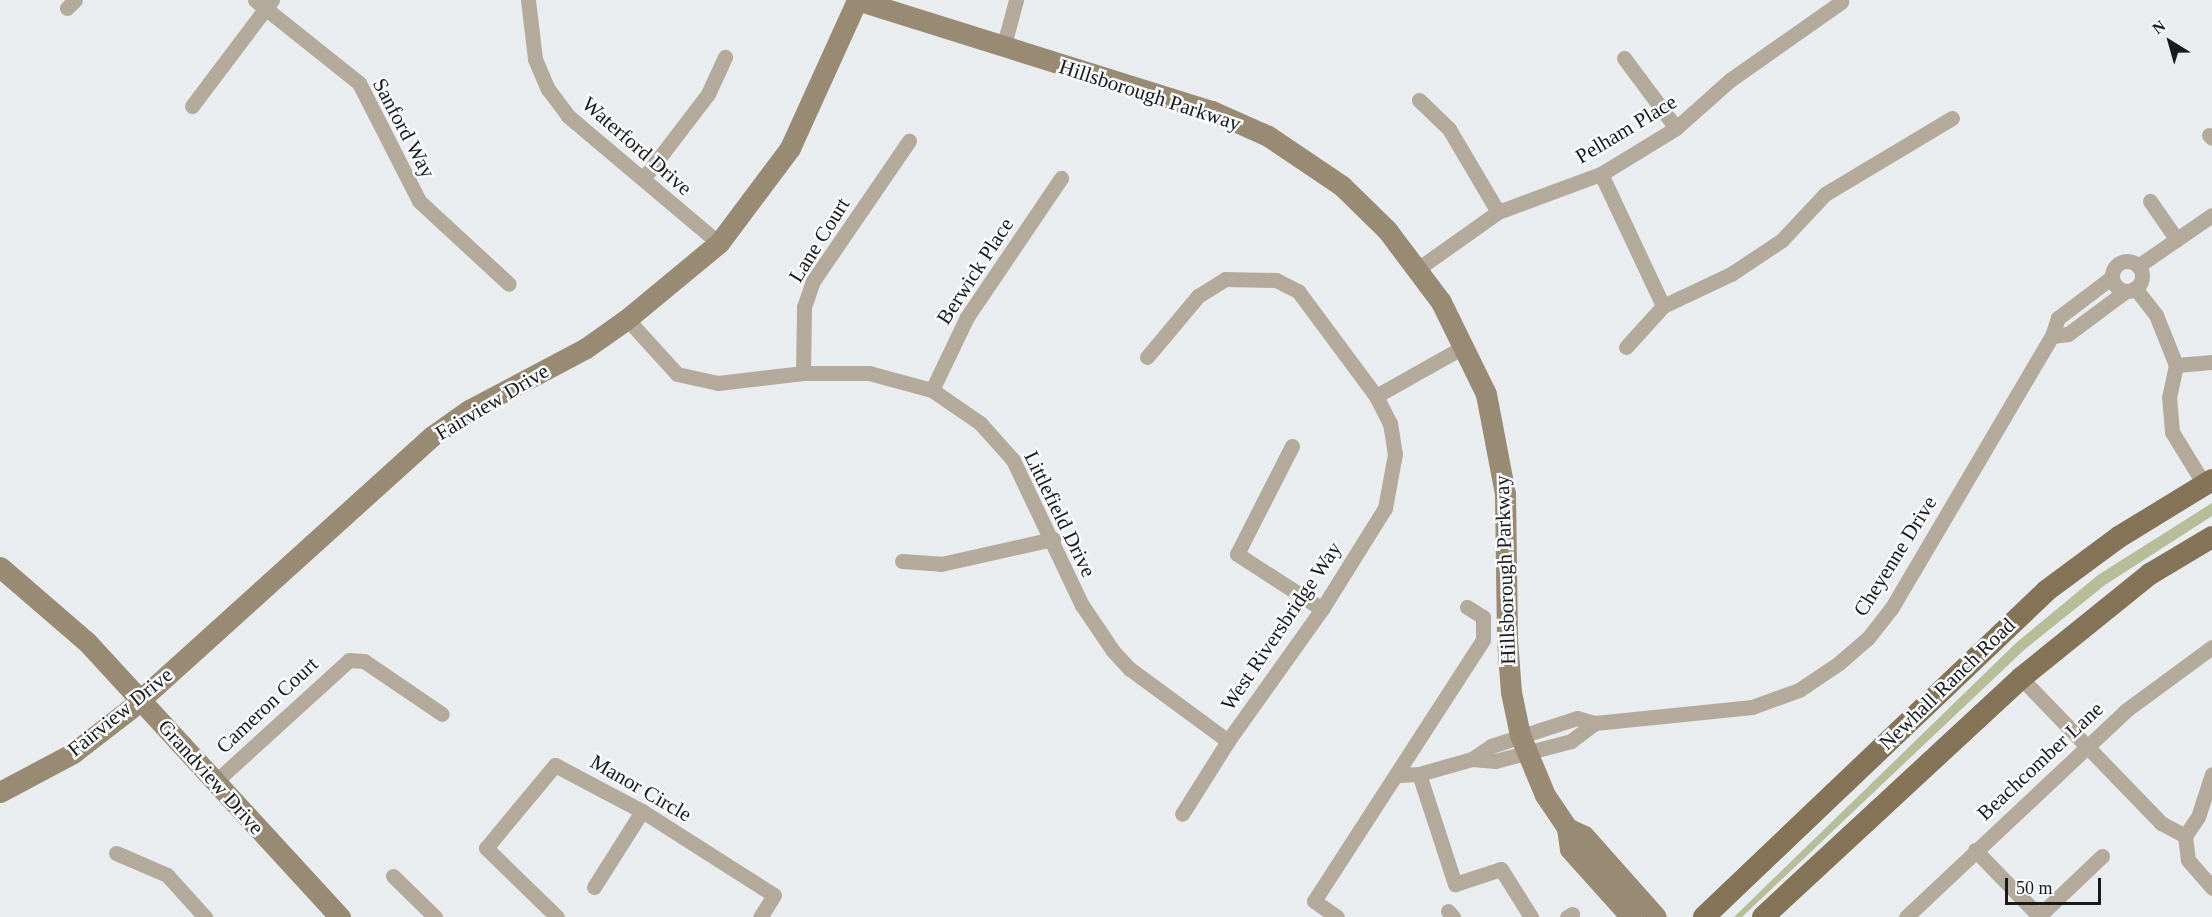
<!DOCTYPE html>
<style>
body{margin:0}
#map{position:relative;width:2212px;height:917px;overflow:hidden;background:#eaedef;font-family:Georgia,serif}
div>[style]{position:absolute}
.green>*{inset:0;background:#b7bd98}
.street>*{height:15px;margin:-7.5px;padding:0 7.5px;transform-origin:7.5px;border-radius:7.5px;background:#b4aa9c}
.street>.ring{margin:-7.5px;padding:0;box-sizing:content-box;background:none;border:15px solid #b4aa9c;border-radius:50%}
.secondary>*{height:21px;margin:-10.5px;padding:0 10.5px;transform-origin:10.5px;border-radius:10.5px;background:#998a74}
.primary>*{height:22px;margin:-11px;padding:0 11px;transform-origin:11px;border-radius:11px;background:#857358}
span{translate:-50% -50%;white-space:nowrap;text-align:center;line-height:1.15;-webkit-text-stroke:5px #f8fafc;paint-order:stroke}
.street-label{font-size:21px;color:#1a1a1b}
.north{position:absolute;left:2140px;top:12px;width:60px;height:60px;-webkit-text-stroke:4px #f8fafc;paint-order:stroke;rotate:323deg;font-size:16px;font-weight:700;line-height:24px;text-align:center;color:#1a1a1b}
.north::after{content:'';display:block;margin:auto;width:21px;height:27px;background:#1a1a1b;clip-path:polygon(50% 0,100% 100%,50% 72%,0 100%)}
.scale{position:absolute;left:2005px;top:878px;width:96px;height:27px;box-sizing:border-box;border:3px solid #1a1a1b;border-top:0;padding-left:8px;font-size:18px;line-height:21px;white-space:nowrap;color:#1a1a1b;-webkit-text-stroke:4px #f8fafc;paint-order:stroke}
</style>
<div id="map">
<div class="green">
<div style="clip-path:polygon(2212px 503px,2212px 516px,2105px 585px,2024px 650px,1742px 917px,1734px 917px,2016px 643px,2098px 575px)"></div>
</div>
<div class="street">
<div style="left:255px;top:0;width:133px;rotate:38.6deg"></div>
<div style="left:359px;top:83px;width:132px;rotate:63deg"></div>
<div style="left:419px;top:201px;width:122px;rotate:42.7deg"></div>
<div style="left:528px;top:0;width:59px;rotate:83.2deg"></div>
<div style="left:535px;top:59px;width:33px;rotate:67deg"></div>
<div style="left:548px;top:89px;width:34px;rotate:53deg"></div>
<div style="left:568px;top:116px;width:197px;rotate:40.1deg"></div>
<div style="left:67px;top:8px;width:11px;rotate:-45deg"></div>
<div style="left:1003px;top:48px;width:50px;rotate:-74.8deg"></div>
<div style="left:1624px;top:58px;width:87px;rotate:53.4deg"></div>
<div style="left:1419px;top:100px;width:42px;rotate:44deg"></div>
<div style="left:1449px;top:129px;width:96px;rotate:59.4deg"></div>
<div style="left:192px;top:106px;width:133px;rotate:-53deg"></div>
<div style="left:2209px;top:135px;width:4px;rotate:45deg"></div>
<div style="left:1601px;top:174px;width:146px;rotate:64.8deg"></div>
<div style="left:643px;top:179px;width:107px;rotate:-52.6deg"></div>
<div style="left:708px;top:94px;width:41px;rotate:-65.3deg"></div>
<div style="left:2150px;top:201px;width:47px;rotate:55.3deg"></div>
<div class="ring" style="left:2112px;top:261px;width:15px;height:15px"></div>
<div style="left:2138px;top:266px;width:90px;rotate:-34.6deg"></div>
<div style="left:1419px;top:268px;width:97px;rotate:-35.3deg"></div>
<div style="left:1498px;top:212px;width:110px;rotate:-20.3deg"></div>
<div style="left:1601px;top:174px;width:88px;rotate:-31.5deg"></div>
<div style="left:1676px;top:128px;width:72px;rotate:-41.6deg"></div>
<div style="left:1730px;top:80px;width:136px;rotate:-35.1deg"></div>
<div style="left:2135px;top:288px;width:34px;rotate:52deg"></div>
<div style="left:2156px;top:315px;width:54px;rotate:68.2deg"></div>
<div style="left:2176px;top:365px;width:33px;rotate:102deg"></div>
<div style="left:2169px;top:397px;width:35px;rotate:85deg"></div>
<div style="left:2172px;top:432px;width:61px;rotate:58.4deg"></div>
<div style="left:627px;top:319px;width:74px;rotate:47.7deg"></div>
<div style="left:677px;top:374px;width:42px;rotate:12.4deg"></div>
<div style="left:718px;top:383px;width:86px;rotate:-6.7deg"></div>
<div style="left:803px;top:373px;width:66px"></div>
<div style="left:869px;top:373px;width:65px;rotate:15.1deg"></div>
<div style="left:932px;top:390px;width:58px;rotate:34.5deg"></div>
<div style="left:980px;top:423px;width:50px;rotate:48.3deg"></div>
<div style="left:1013px;top:460px;width:161px;rotate:64.6deg"></div>
<div style="left:1082px;top:605px;width:55px;rotate:56deg"></div>
<div style="left:1113px;top:651px;width:25px;rotate:47deg"></div>
<div style="left:1130px;top:669px;width:122px;rotate:36.3deg"></div>
<div style="left:2052px;top:336px;width:16px;rotate:-7deg"></div>
<div style="left:2068px;top:334px;width:72px;rotate:-36.6deg"></div>
<div style="left:1626px;top:347px;width:55px;rotate:-47.9deg"></div>
<div style="left:1663px;top:306px;width:75px;rotate:-25.2deg"></div>
<div style="left:1731px;top:274px;width:61px;rotate:-33.7deg"></div>
<div style="left:1782px;top:240px;width:63px;rotate:-46.9deg"></div>
<div style="left:1825px;top:194px;width:148px;rotate:-30.9deg"></div>
<div style="left:1147px;top:357px;width:80px;rotate:-50.1deg"></div>
<div style="left:1198px;top:296px;width:32px;rotate:-32deg"></div>
<div style="left:1225px;top:279px;width:51px;rotate:1.1deg"></div>
<div style="left:1276px;top:280px;width:25px;rotate:27deg"></div>
<div style="left:1298px;top:291px;width:131px;rotate:53.4deg"></div>
<div style="left:1376px;top:396px;width:30px;rotate:63deg"></div>
<div style="left:1390px;top:423px;width:31px;rotate:81deg"></div>
<div style="left:1395px;top:454px;width:55px;rotate:100.5deg"></div>
<div style="left:1385px;top:508px;width:119px;rotate:122deg"></div>
<div style="left:1322px;top:609px;width:162px;rotate:125.5deg"></div>
<div style="left:1228px;top:741px;width:86px;rotate:122.2deg"></div>
<div style="left:2176px;top:365px;width:36px;rotate:-5deg"></div>
<div style="left:803px;top:373px;width:66px;rotate:-89.1deg"></div>
<div style="left:804px;top:307px;width:28px;rotate:-71deg"></div>
<div style="left:813px;top:281px;width:170px;rotate:-55.6deg"></div>
<div style="left:932px;top:390px;width:81px;rotate:-64.4deg"></div>
<div style="left:967px;top:317px;width:168px;rotate:-55.9deg"></div>
<div style="left:1376px;top:396px;width:102px;rotate:-29.3deg"></div>
<div style="left:1292px;top:446px;width:121px;rotate:117deg"></div>
<div style="left:1237px;top:554px;width:101px;rotate:32.9deg"></div>
<div style="left:902px;top:561px;width:39px;rotate:4deg"></div>
<div style="left:941px;top:564px;width:115px;rotate:-12.6deg"></div>
<div style="left:2021px;top:678px;width:202px;rotate:46deg"></div>
<div style="left:2161px;top:823px;width:27px;rotate:28deg"></div>
<div style="left:1472px;top:759px;width:23px;rotate:5deg"></div>
<div style="left:1495px;top:761px;width:79px;rotate:-14.7deg"></div>
<div style="left:1571px;top:741px;width:30px;rotate:-37deg"></div>
<div style="left:1419px;top:774px;width:116px;rotate:71.9deg"></div>
<div style="left:1455px;top:884px;width:48px;rotate:-18.1deg"></div>
<div style="left:1501px;top:869px;width:57px;rotate:58deg"></div>
<div style="left:1399px;top:775px;width:20px;rotate:-3deg"></div>
<div style="left:1419px;top:774px;width:55px;rotate:-15.8deg"></div>
<div style="left:1472px;top:759px;width:23px;rotate:-34deg"></div>
<div style="left:1491px;top:746px;width:90px;rotate:-18deg"></div>
<div style="left:1577px;top:718px;width:19px;rotate:16deg"></div>
<div style="left:1595px;top:723px;width:158px;rotate:-5.8deg"></div>
<div style="left:1752px;top:707px;width:50px;rotate:-19.9deg"></div>
<div style="left:1799px;top:690px;width:48px;rotate:-34deg"></div>
<div style="left:1839px;top:663px;width:38px;rotate:-41deg"></div>
<div style="left:1868px;top:638px;width:37px;rotate:-52deg"></div>
<div style="left:1891px;top:609px;width:317px;rotate:-59.5deg"></div>
<div style="left:2052px;top:336px;width:19px;rotate:-72deg"></div>
<div style="left:2058px;top:318px;width:68px;rotate:-37.2deg"></div>
<div style="left:215px;top:782px;width:181px;rotate:-42.3deg"></div>
<div style="left:349px;top:660px;width:15px;rotate:4deg"></div>
<div style="left:364px;top:661px;width:94px;rotate:34.2deg"></div>
<div style="left:2185px;top:836px;width:23px;rotate:-56deg"></div>
<div style="left:2198px;top:817px;width:45px;rotate:-72deg"></div>
<div style="left:2185px;top:836px;width:24px;rotate:83deg"></div>
<div style="left:2188px;top:860px;width:37px;rotate:49deg"></div>
<div style="left:1975px;top:850px;width:93px;rotate:45.9deg"></div>
<div style="left:116px;top:853px;width:56px;rotate:23.3deg"></div>
<div style="left:167px;top:875px;width:57px;rotate:47.9deg"></div>
<div style="left:393px;top:876px;width:59px;rotate:44.3deg"></div>
<div style="left:594px;top:887px;width:90px;rotate:-57.7deg"></div>
<div style="left:1448px;top:911px;width:8px;rotate:50deg"></div>
<div style="left:2039px;top:916px;width:87px;rotate:-43.6deg"></div>
<div style="left:557px;top:917px;width:99px;rotate:-135.8deg"></div>
<div style="left:486px;top:848px;width:108px;rotate:-50.3deg"></div>
<div style="left:555px;top:765px;width:98px;rotate:27.9deg"></div>
<div style="left:642px;top:811px;width:156px;rotate:32.5deg"></div>
<div style="left:774px;top:895px;width:26px;rotate:122deg"></div>
<div style="left:1337px;top:917px;width:28px;rotate:-145deg"></div>
<div style="left:1314px;top:901px;width:311px;rotate:-57.1deg"></div>
<div style="left:1483px;top:640px;width:23px;rotate:-90deg"></div>
<div style="left:1483px;top:617px;width:19px;rotate:-148deg"></div>
<div style="left:1567px;top:917px;width:6px;rotate:-31deg"></div>
<div style="left:1906px;top:917px;width:301px;rotate:-43.2deg"></div>
<div style="left:2125px;top:711px;width:108px;rotate:-36.3deg"></div>
</div>
<div class="secondary">
<div style="left:857px;top:0;width:372px;rotate:17.4deg"></div>
<div style="left:1212px;top:111px;width:61px;rotate:24.1deg"></div>
<div style="left:1268px;top:136px;width:89px;rotate:34deg"></div>
<div style="left:1342px;top:186px;width:63px;rotate:44.4deg"></div>
<div style="left:1387px;top:230px;width:90px;rotate:53.1deg"></div>
<div style="left:1441px;top:302px;width:102px;rotate:63.9deg"></div>
<div style="left:1486px;top:394px;width:102px;rotate:79.2deg"></div>
<div style="left:1505px;top:494px;width:146px;rotate:89.2deg"></div>
<div style="left:1507px;top:640px;width:52px;rotate:85.6deg"></div>
<div style="left:1511px;top:692px;width:44px;rotate:78.2deg"></div>
<div style="left:1520px;top:735px;width:65px;rotate:67.4deg"></div>
<div style="left:1545px;top:795px;width:40px;rotate:56deg"></div>
<div style="left:1567px;top:828px;width:21px;rotate:82deg"></div>
<div style="left:1570px;top:849px;width:91px;rotate:48.1deg"></div>
<div style="left:0;top:567px;width:115px;rotate:40.8deg"></div>
<div style="left:87px;top:642px;width:374px;rotate:47.4deg"></div>
<div style="left:0;top:792px;width:83px;rotate:-28.1deg"></div>
<div style="left:73px;top:753px;width:72px;rotate:-37.7deg"></div>
<div style="left:130px;top:709px;width:407px;rotate:-42.1deg"></div>
<div style="left:432px;top:436px;width:45px;rotate:-35.1deg"></div>
<div style="left:469px;top:410px;width:132px;rotate:-27.9deg"></div>
<div style="left:586px;top:348px;width:50px;rotate:-35.3deg"></div>
<div style="left:627px;top:319px;width:119px;rotate:-39.6deg"></div>
<div style="left:719px;top:243px;width:119px;rotate:-53.2deg"></div>
<div style="left:790px;top:148px;width:162px;rotate:-65.6deg"></div>
<div style="left:1567px;top:828px;width:19px;rotate:25deg"></div>
<div style="left:1584px;top:836px;width:108px;rotate:48.4deg"></div>
</div>
<div class="primary">
<div style="left:1704px;top:917px;width:472px;rotate:-43.6deg"></div>
<div style="left:2046px;top:591px;width:91px;rotate:-36.5deg"></div>
<div style="left:2119px;top:537px;width:109px;rotate:-31.5deg"></div>
<div style="left:1763px;top:917px;width:352px;rotate:-42.8deg"></div>
<div style="left:2021px;top:678px;width:166px;rotate:-38.9deg"></div>
<div style="left:2150px;top:574px;width:72px;rotate:-30.8deg"></div>
</div>
<div class="street-label">
<span style="left:1150px;top:95px;rotate:18deg">Hillsborough Parkway</span>
<span style="left:404px;top:128px;rotate:62deg">Sanford Way</span>
<span style="left:1626px;top:129px;rotate:-31deg">Pelham Place</span>
<span style="left:637px;top:146px;rotate:41deg">Waterford Drive</span>
<span style="left:819px;top:240px;rotate:-58deg">Lane Court</span>
<span style="left:975px;top:271px;rotate:-57deg">Berwick Place</span>
<span style="left:492px;top:402px;rotate:-31deg">Fairview Drive</span>
<span style="left:1060px;top:514px;rotate:64deg">Littlefield Drive</span>
<span style="left:1895px;top:556px;rotate:-58deg">Cheyenne Drive</span>
<span style="left:1505px;top:570px;rotate:-92deg">Hillsborough Parkway</span>
<span style="left:1281px;top:626px;rotate:-56deg">West Riversbridge Way</span>
<span style="left:1947px;top:684px;rotate:-44deg">Newhall Ranch Road</span>
<span style="left:267px;top:705px;rotate:-43deg">Cameron Court</span>
<span style="left:120px;top:712px;rotate:-39deg">Fairview Drive</span>
<span style="left:2040px;top:761px;rotate:-43deg">Beachcomber Lane</span>
<span style="left:211px;top:777px;rotate:48deg">Grandview Drive</span>
<span style="left:641px;top:788px;rotate:30deg">Manor Circle</span>
</div>
<div class="north">N</div>
<div class="scale">50 m</div>
</div>
